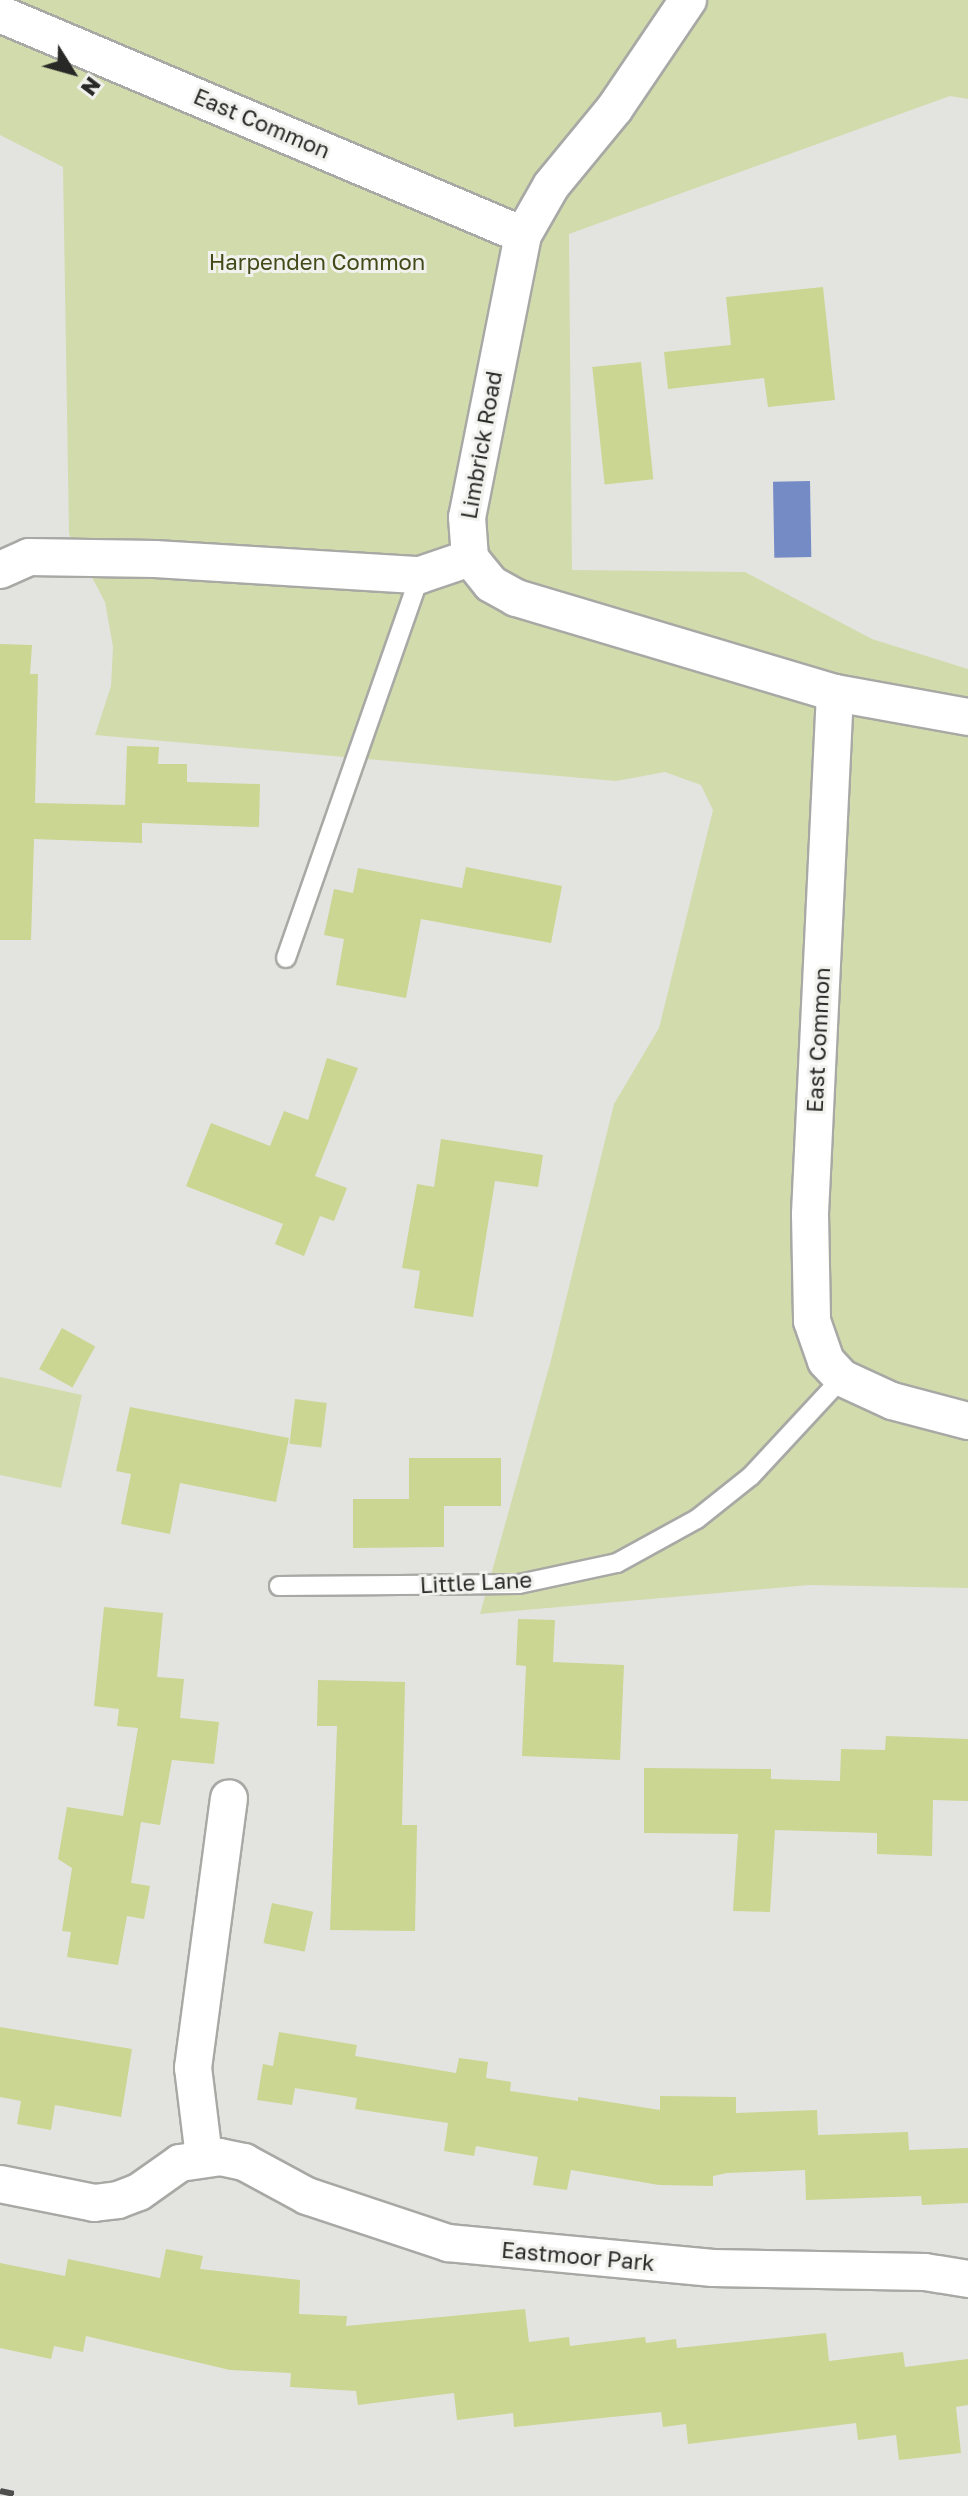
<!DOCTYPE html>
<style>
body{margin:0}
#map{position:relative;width:968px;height:2496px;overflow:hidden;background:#e3e4e0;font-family:"Golos Text",sans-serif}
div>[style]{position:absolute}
.green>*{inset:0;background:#d2dbac}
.water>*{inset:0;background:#748bc5;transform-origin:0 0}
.building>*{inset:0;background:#cad691;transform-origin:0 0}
.roads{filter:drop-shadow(2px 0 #a8a8a5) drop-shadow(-2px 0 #a8a8a5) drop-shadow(0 2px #a8a8a5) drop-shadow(0 -2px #a8a8a5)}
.lane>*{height:18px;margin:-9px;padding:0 9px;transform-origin:9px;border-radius:9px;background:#fff}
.street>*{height:36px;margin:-18px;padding:0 18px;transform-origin:18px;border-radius:18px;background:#fff}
.rail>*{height:6px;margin-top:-3px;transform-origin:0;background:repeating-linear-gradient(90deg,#4f4f4e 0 14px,transparent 0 28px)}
span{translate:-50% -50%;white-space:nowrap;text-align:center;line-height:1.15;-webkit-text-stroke:6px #f1f1ee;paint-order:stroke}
.street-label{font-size:22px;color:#282827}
.park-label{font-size:22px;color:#434a17}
.north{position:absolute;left:32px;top:32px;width:80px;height:80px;-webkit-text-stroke:6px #f1f1ee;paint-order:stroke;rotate:127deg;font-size:22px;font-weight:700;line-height:32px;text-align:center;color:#282827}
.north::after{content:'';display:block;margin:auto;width:28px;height:36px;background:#282827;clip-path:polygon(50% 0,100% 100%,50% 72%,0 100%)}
</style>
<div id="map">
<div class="green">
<div style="clip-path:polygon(0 0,968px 0,968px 99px,950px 96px,569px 234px,572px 570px,745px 572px,872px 639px,968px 669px,968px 1588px,809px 1585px,480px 1614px,551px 1360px,614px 1104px,659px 1028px,713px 810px,701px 785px,665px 772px,616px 781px,95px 735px,111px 686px,113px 647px,105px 602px,69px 534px,63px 167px,0 135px)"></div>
<div style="clip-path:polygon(0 1377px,82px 1395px,61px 1488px,0 1475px)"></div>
</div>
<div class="water">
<div style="left:810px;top:481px;width:76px;height:37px;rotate:89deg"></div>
</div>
<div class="building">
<div style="clip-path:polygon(823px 287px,835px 400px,768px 407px,764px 378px,668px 389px,664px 352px,731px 345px,726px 297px)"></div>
<div style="left:641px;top:362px;width:118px;height:49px;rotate:84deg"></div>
<div style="clip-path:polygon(0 644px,32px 645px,30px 674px,38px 674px,35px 803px,125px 805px,127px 746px,159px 747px,158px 764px,187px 764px,187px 782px,260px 784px,259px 827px,142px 823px,142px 843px,34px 839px,31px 940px,0 940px)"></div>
<div style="clip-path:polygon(466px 867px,562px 886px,551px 943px,421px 919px,406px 998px,336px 985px,344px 939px,324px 935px,334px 889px,353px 893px,358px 868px,462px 888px)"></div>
<div style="clip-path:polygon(327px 1058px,358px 1068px,315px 1176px,347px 1188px,334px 1221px,320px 1216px,304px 1256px,275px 1244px,283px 1224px,186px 1186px,211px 1123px,270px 1146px,284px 1111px,308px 1120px)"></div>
<div style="clip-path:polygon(441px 1139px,543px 1155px,538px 1187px,495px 1181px,473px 1317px,414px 1308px,420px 1271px,402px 1268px,417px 1184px,434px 1187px)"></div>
<div style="left:62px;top:1328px;width:38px;height:47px;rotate:29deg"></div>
<div style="left:295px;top:1399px;width:32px;height:45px;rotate:7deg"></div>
<div style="clip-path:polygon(130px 1407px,289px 1438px,276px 1502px,180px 1483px,170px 1534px,121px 1524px,131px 1474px,116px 1471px)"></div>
<div style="clip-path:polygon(409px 1458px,501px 1458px,501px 1506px,444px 1506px,444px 1547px,353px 1548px,353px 1499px,409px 1499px)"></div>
<div style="clip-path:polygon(104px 1607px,163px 1613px,157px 1677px,184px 1679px,180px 1718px,219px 1722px,214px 1764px,172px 1760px,160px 1825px,141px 1822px,131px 1883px,150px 1886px,144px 1919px,127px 1916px,118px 1965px,67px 1957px,71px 1932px,62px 1931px,72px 1868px,58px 1859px,67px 1807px,123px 1816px,138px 1728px,117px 1726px,119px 1709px,94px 1706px)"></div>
<div style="clip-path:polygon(518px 1619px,555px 1620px,553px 1662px,624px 1665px,620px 1760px,522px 1756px,526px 1666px,516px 1665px)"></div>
<div style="clip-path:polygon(318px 1680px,405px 1682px,402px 1825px,417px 1825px,415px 1931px,330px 1930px,337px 1726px,317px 1726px)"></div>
<div style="clip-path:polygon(886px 1736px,968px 1739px,968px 1801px,933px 1800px,932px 1856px,877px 1854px,877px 1833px,775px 1830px,770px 1912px,733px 1911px,738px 1834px,644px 1833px,644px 1768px,771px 1769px,771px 1779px,840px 1781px,841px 1749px,885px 1750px)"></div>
<div style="left:272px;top:1903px;width:42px;height:41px;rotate:12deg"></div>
<div style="clip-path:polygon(0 2027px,132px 2049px,121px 2117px,55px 2105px,51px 2130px,17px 2124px,21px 2101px,0 2097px)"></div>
<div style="clip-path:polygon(279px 2032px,357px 2045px,355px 2056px,456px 2073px,459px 2058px,488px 2062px,486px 2078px,511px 2082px,510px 2091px,578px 2101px,578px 2097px,660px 2110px,660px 2096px,736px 2097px,736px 2113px,817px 2110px,818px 2135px,908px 2132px,909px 2150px,968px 2148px,968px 2203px,922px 2205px,921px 2196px,806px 2200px,805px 2170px,727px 2173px,713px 2176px,713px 2186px,659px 2185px,571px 2170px,567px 2190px,533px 2185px,538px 2157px,476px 2146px,474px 2156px,444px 2151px,448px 2123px,355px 2109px,357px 2098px,295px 2088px,292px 2105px,257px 2100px,263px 2064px,273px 2066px)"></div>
<div style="clip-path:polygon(166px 2249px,203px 2256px,200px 2269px,300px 2280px,299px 2314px,347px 2316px,346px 2326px,525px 2309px,529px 2342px,569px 2337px,570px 2346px,645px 2337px,646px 2343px,676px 2339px,677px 2348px,826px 2333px,829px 2361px,903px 2352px,905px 2367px,968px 2359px,968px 2405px,956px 2407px,961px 2453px,899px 2460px,896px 2435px,858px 2440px,856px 2423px,688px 2444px,686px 2424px,663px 2427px,661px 2412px,514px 2427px,513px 2413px,457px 2420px,454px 2393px,358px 2405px,356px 2391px,290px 2387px,291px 2373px,230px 2370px,86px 2336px,83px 2352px,54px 2346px,51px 2359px,0 2348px,0 2263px,65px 2276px,68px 2259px,160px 2278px)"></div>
</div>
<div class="roads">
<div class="lane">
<div style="left:286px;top:958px;width:406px;rotate:-70.7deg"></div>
<div style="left:279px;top:1586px;width:240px;rotate:-0.5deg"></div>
<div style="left:519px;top:1584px;width:100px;rotate:-12.1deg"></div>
<div style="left:617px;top:1563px;width:91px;rotate:-28.8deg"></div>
<div style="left:697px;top:1519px;width:69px;rotate:-38.5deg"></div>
<div style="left:751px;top:1476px;width:134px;rotate:-47.1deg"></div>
</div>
<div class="street">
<div style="left:688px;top:0;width:130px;rotate:124.1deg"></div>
<div style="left:615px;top:108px;width:101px;rotate:129.4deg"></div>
<div style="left:551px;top:186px;width:56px;rotate:119.7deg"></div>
<div style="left:523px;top:235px;width:288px;rotate:101.2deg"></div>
<div style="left:467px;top:517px;width:41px;rotate:85.8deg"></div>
<div style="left:470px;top:558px;width:33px;rotate:51deg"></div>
<div style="left:491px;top:584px;width:29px;rotate:29deg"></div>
<div style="left:516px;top:598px;width:333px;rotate:16.6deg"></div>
<div style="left:835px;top:693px;width:135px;rotate:10.2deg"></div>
<div style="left:0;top:14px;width:568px;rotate:22.91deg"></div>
<div style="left:0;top:570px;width:32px;rotate:-24deg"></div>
<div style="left:29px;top:557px;width:126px;rotate:0.9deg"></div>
<div style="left:155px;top:559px;width:265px;rotate:3.5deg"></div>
<div style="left:420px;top:575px;width:53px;rotate:-18.8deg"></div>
<div style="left:835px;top:693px;width:522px;rotate:92.75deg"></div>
<div style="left:810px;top:1214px;width:107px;rotate:88.9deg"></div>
<div style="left:812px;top:1321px;width:42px;rotate:70.7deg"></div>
<div style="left:826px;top:1361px;width:23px;rotate:47deg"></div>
<div style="left:842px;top:1378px;width:55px;rotate:24.7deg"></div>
<div style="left:892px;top:1401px;width:79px;rotate:14.7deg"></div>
<div style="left:204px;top:2157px;width:90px;rotate:-97deg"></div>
<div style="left:193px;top:2068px;width:272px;rotate:-82.4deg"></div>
<div style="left:0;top:2184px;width:96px;rotate:11.4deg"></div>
<div style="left:94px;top:2203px;width:24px;rotate:-7deg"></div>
<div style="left:118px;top:2200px;width:22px;rotate:-21deg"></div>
<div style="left:139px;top:2192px;width:50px;rotate:-35.3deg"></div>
<div style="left:180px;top:2163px;width:40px;rotate:-8.5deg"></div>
<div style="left:220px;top:2157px;width:25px;rotate:12deg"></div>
<div style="left:244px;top:2162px;width:72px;rotate:28.4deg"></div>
<div style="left:307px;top:2196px;width:149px;rotate:18.4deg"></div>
<div style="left:448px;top:2243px;width:266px;rotate:5.4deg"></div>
<div style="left:713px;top:2268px;width:212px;rotate:1.1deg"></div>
<div style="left:925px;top:2272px;width:44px;rotate:9.2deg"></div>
</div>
</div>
<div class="rail">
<div style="left:0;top:2491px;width:24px;rotate:12deg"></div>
</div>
<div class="street-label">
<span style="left:262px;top:123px;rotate:23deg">East Common</span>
<span style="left:481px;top:445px;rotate:-80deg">Limbrick Road</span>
<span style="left:818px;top:1040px;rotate:-87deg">East Common</span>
<span style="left:476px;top:1582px;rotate:-3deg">Little Lane</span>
<span style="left:578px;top:2256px;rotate:5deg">Eastmoor Park</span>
</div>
<div class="park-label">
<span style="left:317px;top:262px">Harpenden Common</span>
</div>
<div class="north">N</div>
</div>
